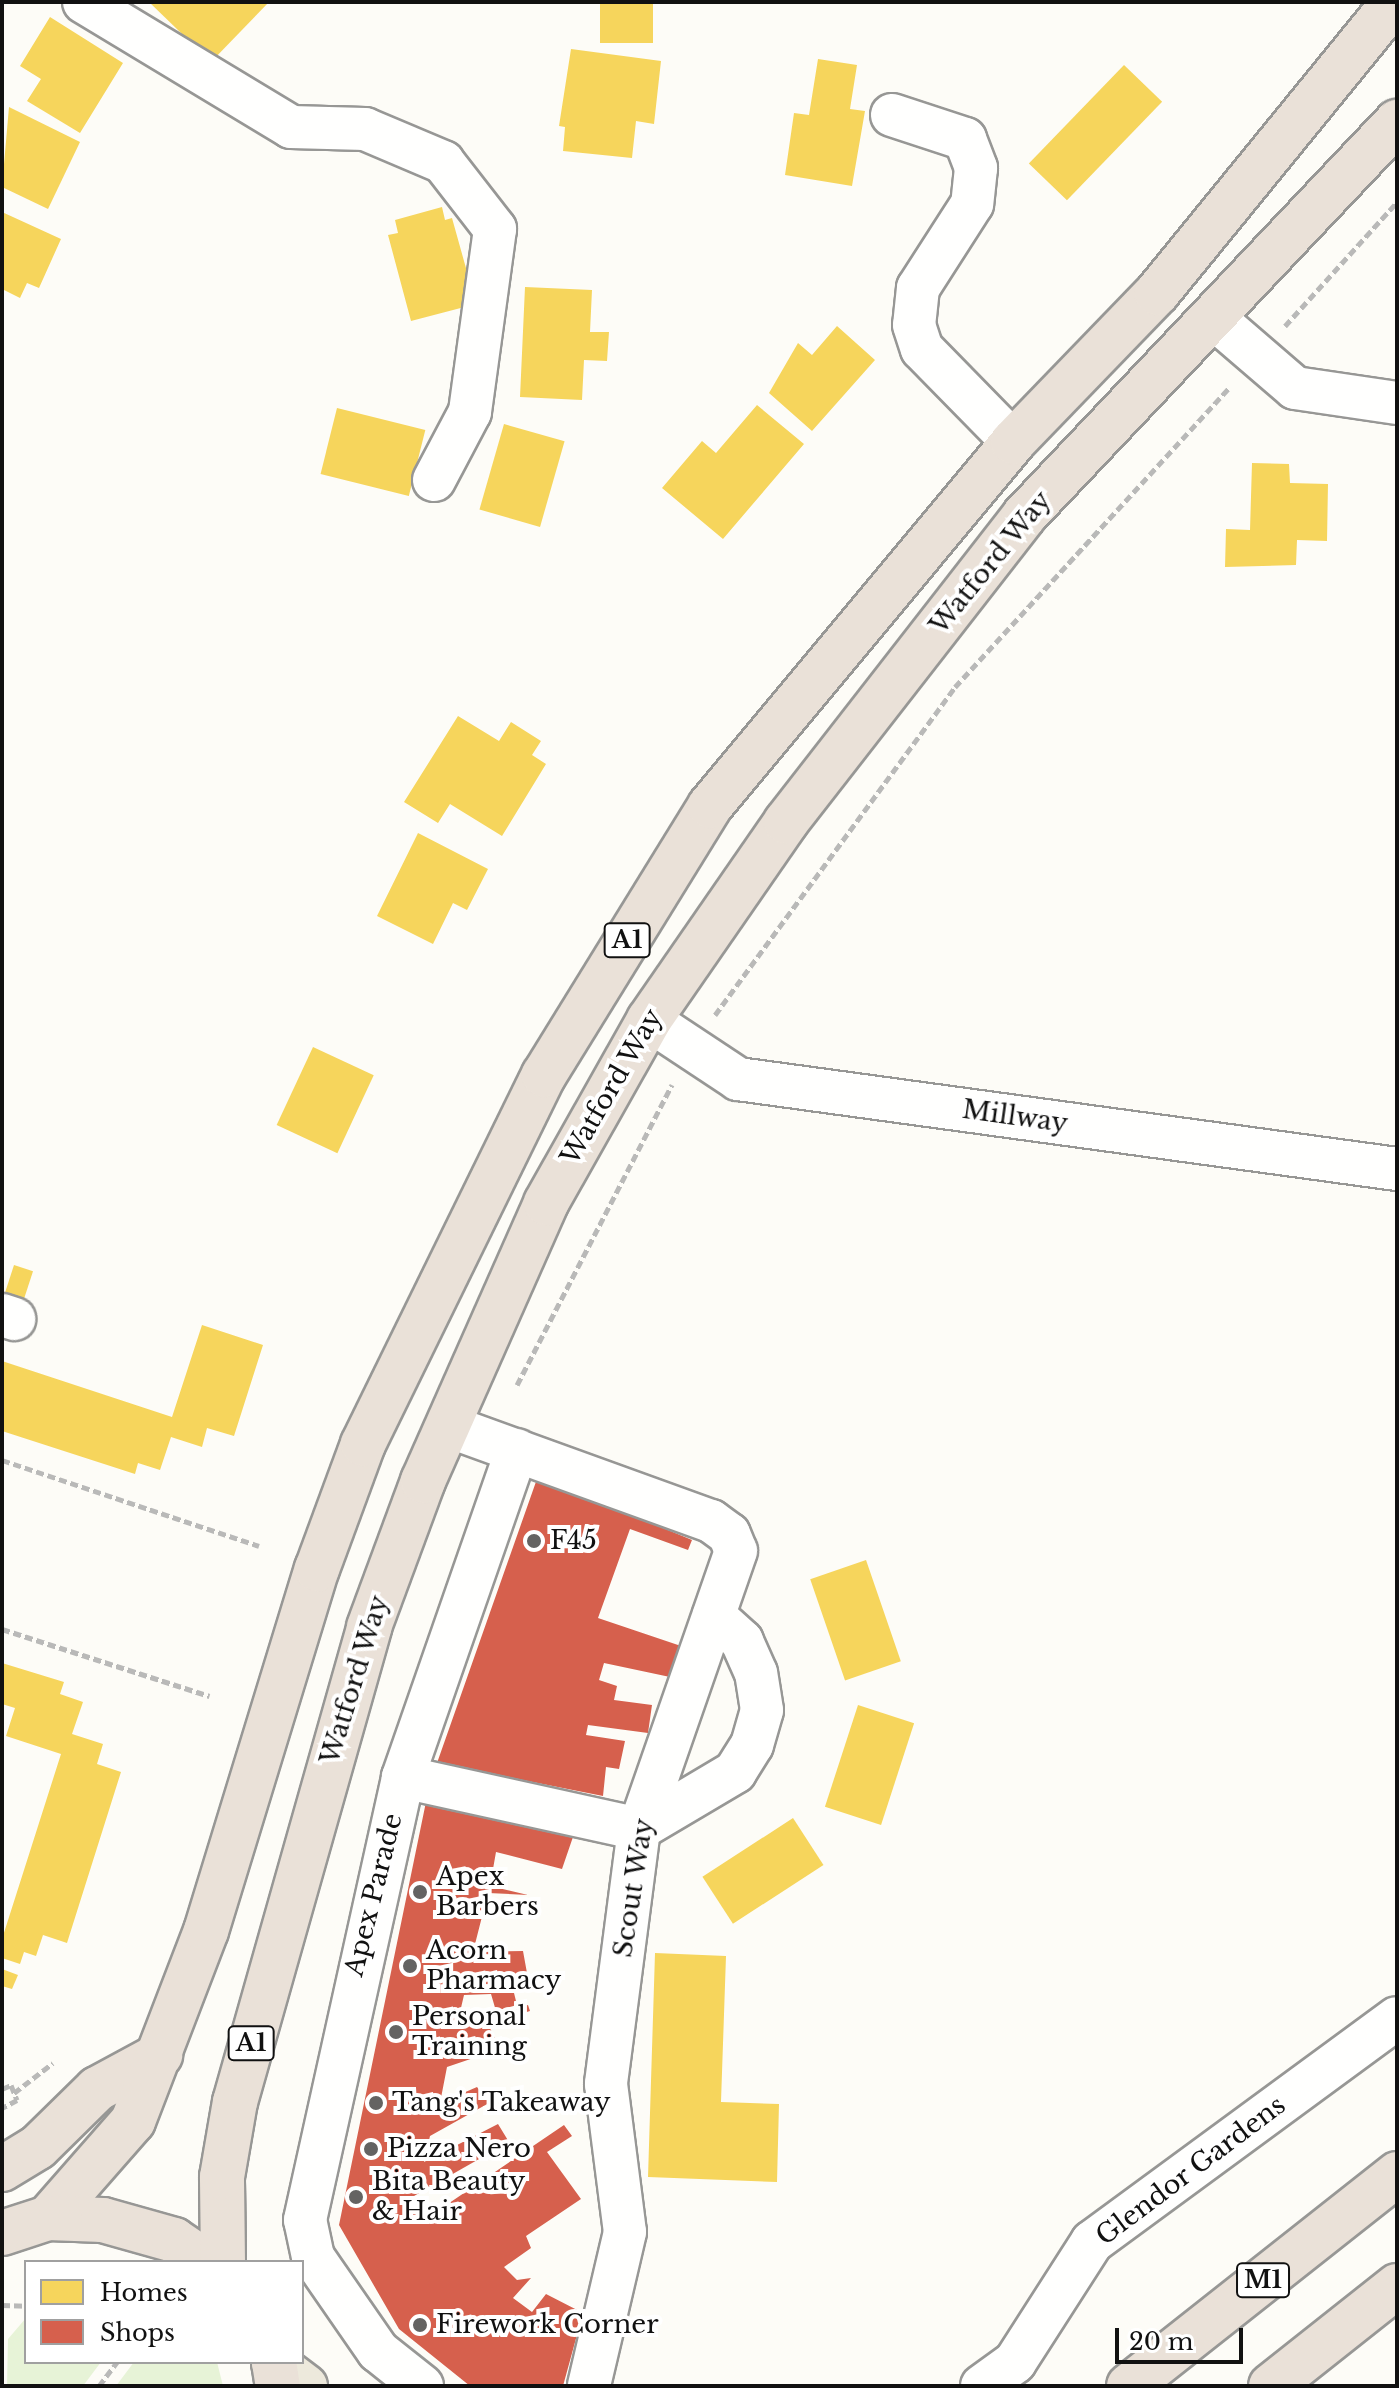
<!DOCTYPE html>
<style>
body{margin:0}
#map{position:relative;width:1399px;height:2388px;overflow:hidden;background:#fdfcf7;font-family:"Libre Baskerville",serif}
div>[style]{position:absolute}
.green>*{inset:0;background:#e7f3d7}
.homes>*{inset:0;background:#f6d55c;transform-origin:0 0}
.shops>*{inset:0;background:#d6604d}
.path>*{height:5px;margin-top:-2.5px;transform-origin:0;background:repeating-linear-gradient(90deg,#b9b9b8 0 8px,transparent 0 12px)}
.roads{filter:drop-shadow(2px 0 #979795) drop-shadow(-2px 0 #979795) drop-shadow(0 2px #979795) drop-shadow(0 -2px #979795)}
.minor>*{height:42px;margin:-21px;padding:0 21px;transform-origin:21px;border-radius:21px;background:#fffffe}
.major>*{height:44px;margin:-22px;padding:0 22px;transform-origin:22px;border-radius:22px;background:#ede9dc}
.highway>*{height:44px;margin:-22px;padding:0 22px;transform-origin:22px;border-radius:22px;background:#eae1d8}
.dots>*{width:22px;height:22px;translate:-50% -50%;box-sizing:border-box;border:4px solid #fff;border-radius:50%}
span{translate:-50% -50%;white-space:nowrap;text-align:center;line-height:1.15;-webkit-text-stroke:8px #fff;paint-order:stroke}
.shield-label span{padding:2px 6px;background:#fff;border:2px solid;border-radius:6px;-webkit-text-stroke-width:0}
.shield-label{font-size:24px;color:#111;font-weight:700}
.street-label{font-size:26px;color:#111}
.poi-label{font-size:26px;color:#111}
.left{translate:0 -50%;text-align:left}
.frame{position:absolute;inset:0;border:4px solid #111;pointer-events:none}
.legend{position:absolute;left:24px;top:2260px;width:280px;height:104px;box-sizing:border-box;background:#fff;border:2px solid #a0a0a0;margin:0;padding:10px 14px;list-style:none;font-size:24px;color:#111}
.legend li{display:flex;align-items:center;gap:16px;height:40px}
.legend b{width:40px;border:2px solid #a0a0a0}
.scale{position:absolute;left:1115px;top:2328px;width:128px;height:36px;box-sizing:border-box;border:4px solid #111;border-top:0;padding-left:10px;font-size:24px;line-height:28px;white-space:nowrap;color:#111;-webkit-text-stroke:6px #fff;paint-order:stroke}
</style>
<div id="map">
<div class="green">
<div style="clip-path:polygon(26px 2318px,26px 2362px,101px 2362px,83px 2386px,7px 2386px,8px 2339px)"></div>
<div style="clip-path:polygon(134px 2362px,217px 2362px,223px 2386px,116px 2386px)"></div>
</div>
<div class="homes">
<div style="clip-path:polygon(149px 2px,269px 2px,211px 62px)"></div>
<div style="left:600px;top:2px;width:53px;height:41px"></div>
<div style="clip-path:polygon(50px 17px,123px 63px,80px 133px,27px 101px,41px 79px,20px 66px)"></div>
<div style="clip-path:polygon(571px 49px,661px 61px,654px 124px,636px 121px,632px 158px,563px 151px,565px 127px,559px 126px)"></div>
<div style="clip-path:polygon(818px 59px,857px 65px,850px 109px,865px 111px,852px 186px,785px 175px,794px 113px,809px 115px)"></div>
<div style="left:1124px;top:65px;width:53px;height:137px;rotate:44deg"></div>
<div style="clip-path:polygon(9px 107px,80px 142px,48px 209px,2px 187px)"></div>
<div style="clip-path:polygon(442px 207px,445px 220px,452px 218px,476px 304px,411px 321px,388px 235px,398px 233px,395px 220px)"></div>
<div style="clip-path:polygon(2px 212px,61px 239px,39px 288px,27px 283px,20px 298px,2px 289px)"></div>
<div style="clip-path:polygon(525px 287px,592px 290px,590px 332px,609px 332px,607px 361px,584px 360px,582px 400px,520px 397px)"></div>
<div style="clip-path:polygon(837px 326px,875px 360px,812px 431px,769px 393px,798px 343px,812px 355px)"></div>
<div style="clip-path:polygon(757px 405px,804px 444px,723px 539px,662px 488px,702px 441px,716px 453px)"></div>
<div style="left:337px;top:408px;width:91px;height:68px;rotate:14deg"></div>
<div style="left:504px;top:424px;width:63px;height:89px;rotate:16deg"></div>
<div style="clip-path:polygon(1252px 463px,1289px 464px,1290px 483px,1328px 484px,1327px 541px,1297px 540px,1296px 565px,1225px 567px,1226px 529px,1250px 530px)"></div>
<div style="clip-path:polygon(458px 716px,499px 741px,511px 722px,541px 741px,532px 755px,546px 764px,502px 836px,450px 804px,438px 823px,404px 802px)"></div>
<div style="clip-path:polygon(418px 833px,488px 869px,467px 910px,453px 903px,433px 944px,377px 916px)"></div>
<div style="left:313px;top:1047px;width:67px;height:86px;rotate:25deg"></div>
<div style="left:14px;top:1265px;width:20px;height:37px;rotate:18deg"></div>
<div style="clip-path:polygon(202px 1325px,263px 1345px,234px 1436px,207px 1428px,202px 1447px,171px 1437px,160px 1470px,138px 1463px,135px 1474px,2px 1431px,2px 1361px,172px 1417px)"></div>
<div style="left:866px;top:1560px;width:107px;height:59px;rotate:71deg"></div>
<div style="clip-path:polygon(2px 1663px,64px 1682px,60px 1694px,83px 1702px,72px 1734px,103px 1744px,97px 1764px,121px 1772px,67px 1943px,43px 1935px,36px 1956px,24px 1952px,20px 1964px,2px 1958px,2px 1939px,61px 1754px,6px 1736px,15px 1708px,2px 1704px)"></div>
<div style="left:858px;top:1705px;width:59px;height:107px;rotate:18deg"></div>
<div style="left:793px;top:1818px;width:56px;height:108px;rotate:57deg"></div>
<div style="clip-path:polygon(655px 1953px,726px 1956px,721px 2102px,779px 2104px,777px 2182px,648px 2177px)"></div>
<div style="clip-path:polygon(2px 1969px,18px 1975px,12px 1989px,2px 1986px)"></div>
</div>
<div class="shops">
<div style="clip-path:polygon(538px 1476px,692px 1540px,688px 1550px,630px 1529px,598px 1618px,681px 1646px,670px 1677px,604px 1663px,599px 1680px,617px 1686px,614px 1700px,652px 1705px,648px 1733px,588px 1725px,586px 1735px,625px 1741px,619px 1769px,606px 1767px,603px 1796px,437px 1763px)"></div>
<div style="clip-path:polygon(427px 1797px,574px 1834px,562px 1869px,496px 1852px,490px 1886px,528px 1895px,488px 1893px,473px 1952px,523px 1951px,529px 1984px,513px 1989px,517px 2005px,496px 2011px,491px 1994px,464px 1995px,457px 2025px,528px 2005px,530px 2011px,488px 2024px,500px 2049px,447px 2067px,440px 2103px,477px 2087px,489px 2103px,430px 2136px,424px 2162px,498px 2124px,509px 2142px,414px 2196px,436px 2212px,564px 2125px,572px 2136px,547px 2152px,581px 2199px,526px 2236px,531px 2248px,504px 2267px,517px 2280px,531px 2278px,513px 2298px,532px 2312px,546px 2294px,583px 2313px,563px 2386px,470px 2386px,399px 2329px,339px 2225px)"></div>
</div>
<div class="path">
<div style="left:1285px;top:326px;width:167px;rotate:-47.9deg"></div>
<div style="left:715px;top:1015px;width:406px;rotate:-53.8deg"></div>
<div style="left:955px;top:687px;width:407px;rotate:-47.5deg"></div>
<div style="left:517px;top:1385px;width:338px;rotate:-62.7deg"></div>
<div style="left:2px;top:1460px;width:271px;rotate:18.5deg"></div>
<div style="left:2px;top:1629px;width:218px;rotate:17.9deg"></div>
<div style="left:2px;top:2089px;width:10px;rotate:-24deg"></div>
<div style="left:11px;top:2085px;width:16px;rotate:68deg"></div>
<div style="left:17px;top:2100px;width:17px;rotate:152deg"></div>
<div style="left:14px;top:2093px;width:49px;rotate:-37.6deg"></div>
<div style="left:2px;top:2305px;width:24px;rotate:2deg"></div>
<div style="left:99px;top:2386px;width:30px;rotate:-53deg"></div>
</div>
<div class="roads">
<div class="minor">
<div style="left:84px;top:2px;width:242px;rotate:31.1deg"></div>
<div style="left:291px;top:127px;width:74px;rotate:1.5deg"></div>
<div style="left:365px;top:129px;width:85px;rotate:22.9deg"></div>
<div style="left:443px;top:162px;width:85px;rotate:52.2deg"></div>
<div style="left:495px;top:229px;width:185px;rotate:97.8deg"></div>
<div style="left:470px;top:412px;width:77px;rotate:117.9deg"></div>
<div style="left:892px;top:115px;width:77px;rotate:18.2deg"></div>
<div style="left:965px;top:139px;width:31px;rotate:69deg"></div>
<div style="left:976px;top:168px;width:36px;rotate:96deg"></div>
<div style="left:972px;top:204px;width:100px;rotate:122.7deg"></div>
<div style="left:918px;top:288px;width:37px;rotate:96deg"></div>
<div style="left:914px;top:325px;width:25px;rotate:72deg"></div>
<div style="left:922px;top:349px;width:130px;rotate:45.6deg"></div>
<div style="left:1216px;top:320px;width:104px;rotate:40.7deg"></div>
<div style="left:1295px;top:388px;width:103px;rotate:8.4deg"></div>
<div style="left:649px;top:1020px;width:107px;rotate:33.5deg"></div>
<div style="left:738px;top:1079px;width:665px;rotate:7.78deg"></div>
<div style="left:2px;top:1315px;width:13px;rotate:18deg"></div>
<div style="left:448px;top:1426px;width:280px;rotate:19.9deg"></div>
<div style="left:711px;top:1521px;width:22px;rotate:36deg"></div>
<div style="left:729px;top:1534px;width:18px;rotate:68deg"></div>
<div style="left:736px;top:1551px;width:294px;rotate:109.2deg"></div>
<div style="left:639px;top:1829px;width:257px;rotate:97.4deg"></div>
<div style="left:606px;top:2084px;width:149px;rotate:82.7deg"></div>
<div style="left:625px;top:2232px;width:158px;rotate:103.2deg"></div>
<div style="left:403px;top:1777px;width:242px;rotate:12.4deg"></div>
<div style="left:639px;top:1829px;width:112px;rotate:-30.7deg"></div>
<div style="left:735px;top:1772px;width:32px;rotate:-58deg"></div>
<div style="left:752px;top:1745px;width:36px;rotate:-74deg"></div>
<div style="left:762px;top:1710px;width:37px;rotate:-99deg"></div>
<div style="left:756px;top:1673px;width:35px;rotate:-114deg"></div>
<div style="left:742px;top:1641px;width:38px;rotate:-138deg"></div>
<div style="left:422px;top:2386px;width:56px;rotate:-141.5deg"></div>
<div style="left:378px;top:2351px;width:114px;rotate:-124.7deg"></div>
<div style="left:313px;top:2257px;width:38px;rotate:-102deg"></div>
<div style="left:305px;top:2220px;width:454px;rotate:-77.5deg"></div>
<div style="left:403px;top:1777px;width:346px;rotate:-70.8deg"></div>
<div style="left:982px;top:2386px;width:41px;rotate:-36deg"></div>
<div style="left:1015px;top:2362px;width:143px;rotate:-57.3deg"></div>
<div style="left:1092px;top:2242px;width:378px;rotate:-36.3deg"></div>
</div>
<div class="major">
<div style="left:274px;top:2363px;width:39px;rotate:37deg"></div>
</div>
<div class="highway">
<div style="left:2px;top:2169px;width:42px;rotate:-31.4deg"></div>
<div style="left:38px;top:2147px;width:83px;rotate:-44.5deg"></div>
<div style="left:97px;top:2089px;width:72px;rotate:-28.4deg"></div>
<div style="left:48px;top:2218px;width:129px;rotate:-48.8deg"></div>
<div style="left:133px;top:2121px;width:204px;rotate:-69deg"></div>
<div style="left:206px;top:1931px;width:379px;rotate:-73deg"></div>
<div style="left:317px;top:1569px;width:133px;rotate:-69.8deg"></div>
<div style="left:363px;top:1444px;width:411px;rotate:-63.9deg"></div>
<div style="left:544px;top:1075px;width:316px;rotate:-58.3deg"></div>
<div style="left:710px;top:806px;width:474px;rotate:-50.2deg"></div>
<div style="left:1013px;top:442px;width:207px;rotate:-46deg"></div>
<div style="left:1157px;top:293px;width:375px;rotate:-50.8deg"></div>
<div style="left:2px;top:2233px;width:48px;rotate:-18.1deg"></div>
<div style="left:48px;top:2218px;width:55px;rotate:2.1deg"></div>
<div style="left:103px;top:2220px;width:74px;rotate:15.7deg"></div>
<div style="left:174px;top:2240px;width:40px;rotate:34deg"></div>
<div style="left:223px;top:2262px;width:85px;rotate:-90.7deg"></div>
<div style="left:222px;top:2177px;width:76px;rotate:-80.2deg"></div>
<div style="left:235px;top:2102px;width:494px;rotate:-74.2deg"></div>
<div style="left:369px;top:1627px;width:156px;rotate:-69.7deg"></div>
<div style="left:423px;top:1481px;width:304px;rotate:-66.1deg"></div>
<div style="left:546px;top:1203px;width:210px;rotate:-60.6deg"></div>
<div style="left:649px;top:1020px;width:241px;rotate:-55.3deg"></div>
<div style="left:786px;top:822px;width:388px;rotate:-52.1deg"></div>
<div style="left:1024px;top:516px;width:543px;rotate:-46.57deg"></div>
<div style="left:274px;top:2362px;width:24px;rotate:81deg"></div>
<div style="left:1129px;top:2386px;width:342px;rotate:-38.3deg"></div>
<div style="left:1271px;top:2386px;width:161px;rotate:-38.4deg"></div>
</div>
</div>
<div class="dots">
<div style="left:534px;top:1541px;background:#646362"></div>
<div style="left:420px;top:1892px;background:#646362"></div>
<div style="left:410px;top:1966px;background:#646362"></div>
<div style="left:396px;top:2032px;background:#646362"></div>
<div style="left:376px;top:2103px;background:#646362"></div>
<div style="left:371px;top:2149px;background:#646362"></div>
<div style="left:356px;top:2197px;background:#646362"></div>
<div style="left:420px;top:2325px;background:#646362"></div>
</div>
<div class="shield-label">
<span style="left:627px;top:940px">A1</span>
<span style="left:251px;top:2043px">A1</span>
<span style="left:1263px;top:2280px">M1</span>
</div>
<div class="street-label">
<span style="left:991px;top:563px;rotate:-51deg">Watford Way</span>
<span style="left:612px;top:1087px;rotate:-60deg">Watford Way</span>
<span style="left:1015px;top:1117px;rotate:8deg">Millway</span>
<span style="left:355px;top:1680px;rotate:-73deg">Watford Way</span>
<span style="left:634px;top:1888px;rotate:-81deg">Scout Way</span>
<span style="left:374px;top:1895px;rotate:-76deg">Apex Parade</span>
<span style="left:1191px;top:2171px;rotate:-37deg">Glendor Gardens</span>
</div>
<div class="poi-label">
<span class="left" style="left:550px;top:1541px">F45</span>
<span class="left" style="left:436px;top:1892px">Apex<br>Barbers</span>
<span class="left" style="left:426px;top:1966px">Acorn<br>Pharmacy</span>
<span class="left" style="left:412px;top:2032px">Personal<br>Training</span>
<span class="left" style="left:392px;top:2103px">Tang's Takeaway</span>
<span class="left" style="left:387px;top:2149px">Pizza Nero</span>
<span class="left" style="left:372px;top:2197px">Bita Beauty<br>&amp; Hair</span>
<span class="left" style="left:436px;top:2325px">Firework Corner</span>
</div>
<div class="frame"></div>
<ul class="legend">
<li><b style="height:22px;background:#f6d55c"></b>Homes</li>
<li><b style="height:22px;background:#d6604d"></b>Shops</li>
</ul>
<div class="scale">20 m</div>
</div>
